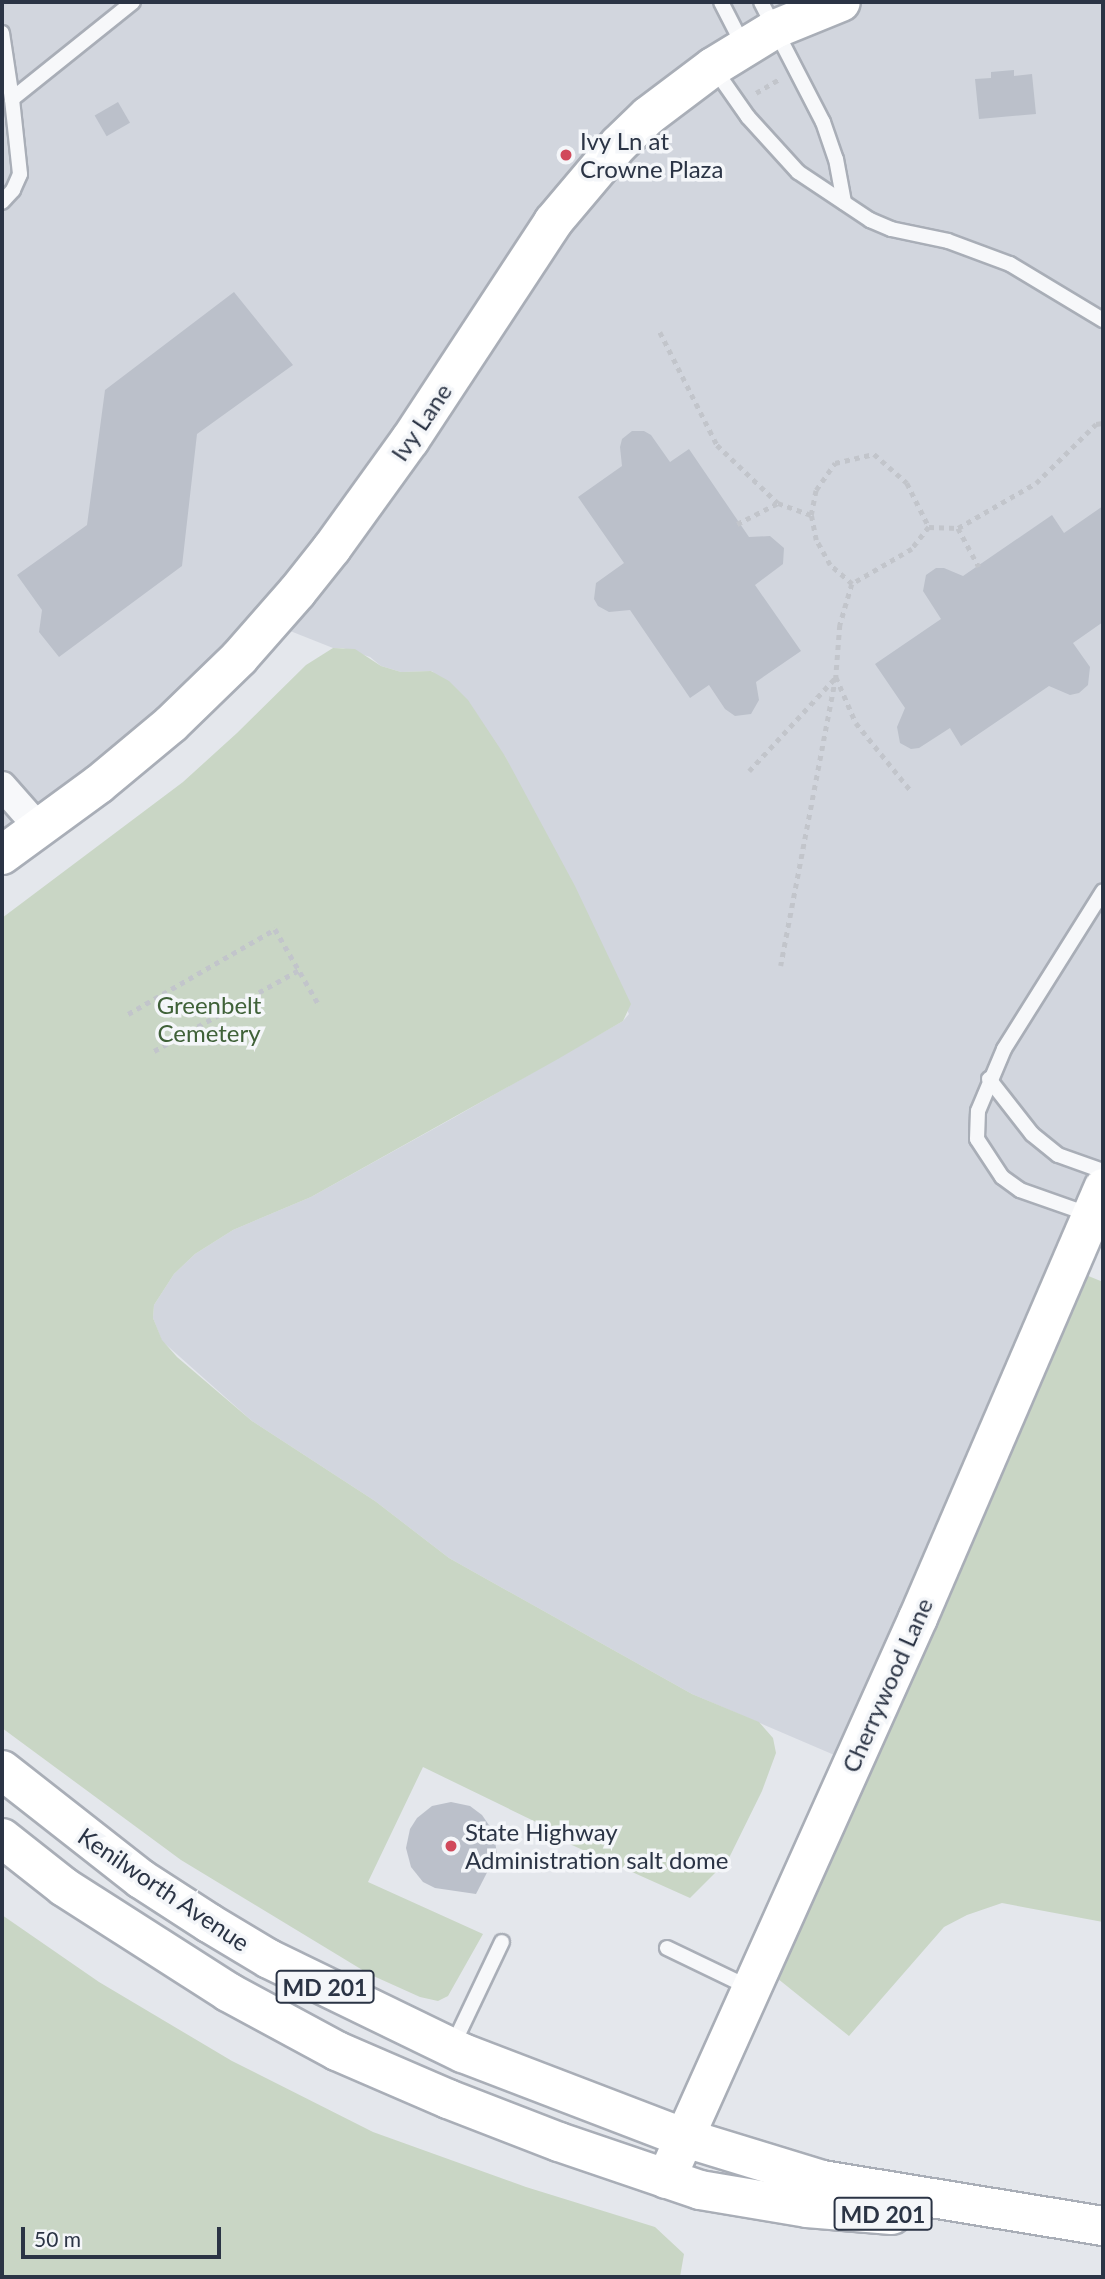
<!DOCTYPE html>
<style>
body{margin:0}
#map{position:relative;width:1105px;height:2279px;overflow:hidden;background:#e4e7ec;font-family:Lato,sans-serif}
div>[style]{position:absolute}
.built>*{inset:0;background:#d2d6de}
.green>*{inset:0;background:#c9d6c5}
.building>*{inset:0;background:#bbc0ca;transform-origin:0 0}
.path>*{height:4.5px;margin-top:-2.25px;transform-origin:0;background:repeating-linear-gradient(90deg,#c2c5cb 0 5px,transparent 0 10px)}
.roads{filter:drop-shadow(2px 0 #a9aeb7) drop-shadow(-2px 0 #a9aeb7) drop-shadow(0 2px #a9aeb7) drop-shadow(0 -2px #a9aeb7)}
.lane>*{height:14px;margin:-7px;padding:0 7px;transform-origin:7px;border-radius:7px;background:#f7f8fa}
.street>*{height:28px;margin:-14px;padding:0 14px;transform-origin:14px;border-radius:14px;background:#f7f8fa}
.secondary>*{height:38px;margin:-19px;padding:0 19px;transform-origin:19px;border-radius:19px;background:#fff}
.primary>*{height:38px;margin:-19px;padding:0 19px;transform-origin:19px;border-radius:19px;background:#fff}
.dots>*{width:19px;height:19px;translate:-50% -50%;box-sizing:border-box;border:4px solid #f4f6f9;border-radius:50%}
span{translate:-50% -50%;white-space:nowrap;text-align:center;line-height:1.15;-webkit-text-stroke:7px #f4f6f9;paint-order:stroke}
.shield-label span{padding:2px 5px;background:#f4f6f9;border:2px solid;border-radius:5px;-webkit-text-stroke-width:0}
.shield-label{font-size:23px;color:#2b3445;font-weight:700}
.poi-label{font-size:24px;color:#2b3445}
.left{translate:0 -50%;text-align:left}
.street-label{font-size:24px;color:#2b3445}
.park-label{font-size:24px;color:#3f6138}
.frame{position:absolute;inset:0;border:4px solid #2b3445;pointer-events:none}
.scale{position:absolute;left:21px;top:2227px;width:200px;height:32px;box-sizing:border-box;border:4px solid #2b3445;border-top:0;padding-left:9px;font-size:21px;line-height:24px;white-space:nowrap;color:#2b3445;-webkit-text-stroke:5px #f4f6f9;paint-order:stroke}
</style>
<div id="map">
<div class="built">
<div style="clip-path:polygon(2px 2px,1103px 2px,1103px 1188px,853px 1763px,692px 1694px,449px 1558px,375px 1501px,252px 1421px,162px 1341px,153px 1318px,154px 1305px,174px 1274px,195px 1254px,233px 1230px,311px 1197px,455px 1117px,623px 1021px,629px 1014px,505px 756px,432px 671px,401px 672px,381px 666px,370px 657px,343px 648px,333px 648px,270px 623px,2px 855px)"></div>
</div>
<div class="green">
<div style="clip-path:polygon(333px 648px,355px 649px,381px 666px,401px 672px,431px 671px,449px 681px,468px 700px,505px 756px,575px 886px,631px 1004px,623px 1021px,558px 1059px,311px 1197px,233px 1230px,195px 1254px,174px 1274px,154px 1305px,153px 1318px,162px 1340px,177px 1357px,252px 1421px,375px 1501px,449px 1558px,692px 1694px,759px 1722px,773px 1738px,776px 1753px,762px 1791px,728px 1860px,690px 1898px,554px 1837px,538px 1823px,423px 1767px,368px 1882px,483px 1934px,448px 1996px,438px 2001px,420px 1997px,369px 1974px,181px 1860px,2px 1728px,2px 918px,183px 782px,237px 733px,306px 665px)"></div>
<div style="clip-path:polygon(1069px 1268px,1103px 1282px,1103px 1922px,1002px 1903px,967px 1915px,944px 1927px,849px 2036px,762px 1966px)"></div>
<div style="clip-path:polygon(2px 1915px,99px 1982px,232px 2061px,373px 2132px,526px 2187px,655px 2227px,684px 2254px,680px 2277px,2px 2277px)"></div>
</div>
<div class="building">
<div style="clip-path:polygon(1014px 70px,1014px 76px,1032px 74px,1036px 114px,979px 119px,975px 79px,991px 78px,991px 72px)"></div>
<div style="left:118px;top:102px;width:24px;height:27px;rotate:60deg"></div>
<div style="clip-path:polygon(234px 292px,293px 365px,197px 434px,182px 566px,59px 657px,39px 632px,42px 610px,17px 575px,87px 525px,105px 390px)"></div>
<div style="clip-path:polygon(632px 431px,644px 431px,651px 435px,670px 462px,689px 449px,749px 537px,770px 536px,784px 548px,783px 564px,755px 585px,801px 651px,756px 682px,759px 700px,751px 714px,735px 716px,725px 709px,709px 685px,690px 698px,630px 610px,609px 612px,598px 606px,594px 599px,596px 583px,624px 563px,578px 497px,622px 466px,620px 447px,622px 439px)"></div>
<div style="clip-path:polygon(1103px 506px,1103px 622px,1073px 643px,1090px 667px,1088px 685px,1079px 693px,1070px 695px,1049px 686px,961px 746px,950px 728px,919px 748px,911px 749px,900px 743px,897px 727px,905px 708px,875px 664px,941px 619px,923px 591px,926px 575px,936px 568px,944px 568px,963px 576px,1052px 515px,1064px 533px)"></div>
<div style="clip-path:polygon(451px 1802px,470px 1806px,482px 1815px,493px 1831px,497px 1853px,476px 1894px,435px 1888px,423px 1882px,411px 1867px,406px 1848px,410px 1829px,417px 1818px,432px 1806px)"></div>
</div>
<div class="path">
<div style="left:756px;top:93px;width:27px;rotate:-31deg"></div>
<div style="left:660px;top:332px;width:127px;rotate:63.2deg"></div>
<div style="left:717px;top:445px;width:84px;rotate:43.6deg"></div>
<div style="left:778px;top:503px;width:35px;rotate:20deg"></div>
<div style="left:737px;top:524px;width:46px;rotate:-27.1deg"></div>
<div style="left:929px;top:527px;width:29px;rotate:2deg"></div>
<div style="left:958px;top:528px;width:90px;rotate:-30deg"></div>
<div style="left:1036px;top:483px;width:84px;rotate:-44.5deg"></div>
<div style="left:1096px;top:424px;width:7px;rotate:-8deg"></div>
<div style="left:958px;top:528px;width:44px;rotate:61.7deg"></div>
<div style="left:852px;top:584px;width:29px;rotate:-139deg"></div>
<div style="left:830px;top:565px;width:29px;rotate:-119deg"></div>
<div style="left:816px;top:540px;width:25px;rotate:-101deg"></div>
<div style="left:811px;top:515px;width:25px;rotate:-79deg"></div>
<div style="left:816px;top:490px;width:33px;rotate:-55deg"></div>
<div style="left:835px;top:463px;width:40px;rotate:-13deg"></div>
<div style="left:874px;top:454px;width:44px;rotate:41.3deg"></div>
<div style="left:907px;top:483px;width:49px;rotate:63.4deg"></div>
<div style="left:929px;top:527px;width:28px;rotate:128deg"></div>
<div style="left:912px;top:549px;width:69px;rotate:149.7deg"></div>
<div style="left:852px;top:584px;width:43px;rotate:106.3deg"></div>
<div style="left:840px;top:625px;width:52px;rotate:94.4deg"></div>
<div style="left:836px;top:677px;width:50px;rotate:66.5deg"></div>
<div style="left:856px;top:723px;width:87px;rotate:51deg"></div>
<div style="left:749px;top:771px;width:128px;rotate:-47.2deg"></div>
<div style="left:836px;top:677px;width:294px;rotate:100.8deg"></div>
<div style="left:128px;top:1014px;width:170px;rotate:-30deg"></div>
<div style="left:275px;top:929px;width:88px;rotate:59.9deg"></div>
<div style="left:154px;top:1051px;width:166px;rotate:-29.2deg"></div>
</div>
<div class="roads">
<div class="lane">
<div style="left:721px;top:2px;width:51px;rotate:62.9deg"></div>
<div style="left:761px;top:2px;width:135px;rotate:62.7deg"></div>
<div style="left:823px;top:122px;width:39px;rotate:71deg"></div>
<div style="left:836px;top:159px;width:44px;rotate:79.5deg"></div>
<div style="left:2px;top:33px;width:67px;rotate:81.4deg"></div>
<div style="left:713px;top:67px;width:61px;rotate:55deg"></div>
<div style="left:748px;top:117px;width:74px;rotate:47.7deg"></div>
<div style="left:798px;top:172px;width:87px;rotate:33.7deg"></div>
<div style="left:870px;top:220px;width:23px;rotate:23deg"></div>
<div style="left:891px;top:229px;width:58px;rotate:11.9deg"></div>
<div style="left:948px;top:241px;width:66px;rotate:20.4deg"></div>
<div style="left:1010px;top:264px;width:109px;rotate:31.1deg"></div>
<div style="left:2px;top:202px;width:16px;rotate:-47deg"></div>
<div style="left:13px;top:190px;width:17px;rotate:-66deg"></div>
<div style="left:20px;top:174px;width:75px;rotate:-96.1deg"></div>
<div style="left:12px;top:99px;width:155px;rotate:-38.7deg"></div>
<div style="left:989px;top:1079px;width:70px;rotate:52deg"></div>
<div style="left:1032px;top:1134px;width:33px;rotate:39deg"></div>
<div style="left:1058px;top:1155px;width:48px;rotate:19.6deg"></div>
<div style="left:1088px;top:1214px;width:72px;rotate:-160.6deg"></div>
<div style="left:1020px;top:1190px;width:22px;rotate:-144deg"></div>
<div style="left:1002px;top:1177px;width:45px;rotate:-123.3deg"></div>
<div style="left:977px;top:1139px;width:28px;rotate:-88deg"></div>
<div style="left:978px;top:1111px;width:67px;rotate:-67.2deg"></div>
<div style="left:1004px;top:1049px;width:186px;rotate:-57.9deg"></div>
<div style="left:667px;top:1948px;width:92px;rotate:25.7deg"></div>
<div style="left:453px;top:2045px;width:114px;rotate:-64.6deg"></div>
</div>
<div class="street">
<div style="left:2px;top:786px;width:56px;rotate:48.6deg"></div>
</div>
<div class="secondary">
<div style="left:2px;top:855px;width:120px;rotate:-36.2deg"></div>
<div style="left:99px;top:784px;width:94px;rotate:-39.8deg"></div>
<div style="left:171px;top:724px;width:95px;rotate:-44.1deg"></div>
<div style="left:239px;top:658px;width:88px;rotate:-48.7deg"></div>
<div style="left:297px;top:592px;width:56px;rotate:-51.5deg"></div>
<div style="left:332px;top:548px;width:133px;rotate:-54.2deg"></div>
<div style="left:410px;top:440px;width:261px;rotate:-56.7deg"></div>
<div style="left:553px;top:222px;width:102px;rotate:-49.8deg"></div>
<div style="left:619px;top:144px;width:40px;rotate:-44deg"></div>
<div style="left:648px;top:116px;width:81px;rotate:-37deg"></div>
<div style="left:713px;top:67px;width:73px;rotate:-31.5deg"></div>
<div style="left:775px;top:29px;width:71px;rotate:-22.2deg"></div>
<div style="left:666px;top:2179px;width:615px;rotate:-65.81deg"></div>
<div style="left:918px;top:1618px;width:468px;rotate:-66.7deg"></div>
</div>
<div class="primary">
<div style="left:2px;top:1770px;width:177px;rotate:38.1deg"></div>
<div style="left:141px;top:1879px;width:81px;rotate:32.9deg"></div>
<div style="left:209px;top:1923px;width:70px;rotate:31deg"></div>
<div style="left:269px;top:1959px;width:216px;rotate:25.9deg"></div>
<div style="left:463px;top:2053px;width:238px;rotate:21deg"></div>
<div style="left:685px;top:2138px;width:143px;rotate:17deg"></div>
<div style="left:822px;top:2180px;width:285px;rotate:9.3deg"></div>
<div style="left:2px;top:1838px;width:79px;rotate:38.3deg"></div>
<div style="left:64px;top:1887px;width:195px;rotate:32.6deg"></div>
<div style="left:228px;top:1992px;width:124px;rotate:28.4deg"></div>
<div style="left:337px;top:2051px;width:121px;rotate:23.4deg"></div>
<div style="left:448px;top:2099px;width:119px;rotate:21.2deg"></div>
<div style="left:559px;top:2142px;width:149px;rotate:18.8deg"></div>
<div style="left:700px;top:2190px;width:109px;rotate:9.5deg"></div>
<div style="left:807px;top:2208px;width:85px;rotate:4.7deg"></div>
</div>
</div>
<div class="dots">
<div style="left:566px;top:155px;background:#d1495b"></div>
<div style="left:451px;top:1846px;background:#d1495b"></div>
</div>
<div class="shield-label">
<span style="left:325px;top:1987px">MD 201</span>
<span style="left:883px;top:2214px">MD 201</span>
</div>
<div class="poi-label">
<span class="left" style="left:580px;top:155px">Ivy Ln at<br>Crowne Plaza</span>
<span class="left" style="left:465px;top:1846px">State Highway<br>Administration salt dome</span>
</div>
<div class="street-label">
<span style="left:421px;top:422px;rotate:-56deg">Ivy Lane</span>
<span style="left:887px;top:1685px;rotate:-66deg">Cherrywood Lane</span>
<span style="left:164px;top:1889px;rotate:34deg">Kenilworth Avenue</span>
</div>
<div class="park-label">
<span style="left:209px;top:1019px">Greenbelt<br>Cemetery</span>
</div>
<div class="frame"></div>
<div class="scale">50 m</div>
</div>
